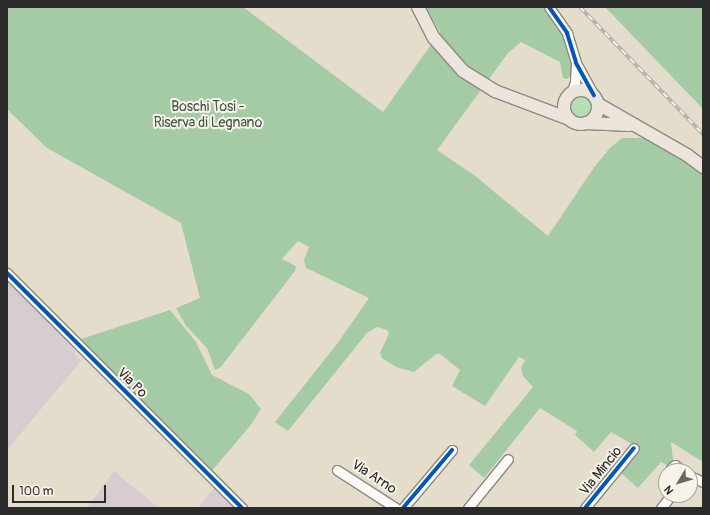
<!DOCTYPE html>
<style>
body{margin:0}
#map{position:relative;width:710px;height:515px;overflow:hidden;background:#e4ddcc;font-family:Pangolin,sans-serif}
div>[style]{position:absolute}
.industrial>*{inset:0;background:#d7cccf}
.green>*{inset:0;background:#b5deb3}
.round{border-radius:50%}
.forest>*{inset:0;background:#a5cba5}
.roads{filter:drop-shadow(1px 0 #8d8981) drop-shadow(-1px 0 #8d8981) drop-shadow(0 1px #8d8981) drop-shadow(0 -1px #8d8981)}
.minor>*{height:9px;margin:-4.5px;padding:0 4.5px;transform-origin:4.5px;border-radius:4.5px;background:#fbfaf7}
.major>*{height:12px;margin:-6px;padding:0 6px;transform-origin:6px;border-radius:6px;background:#ede5dc}
.major>.ring{margin:-6px;padding:0;box-sizing:content-box;background:none;border:12px solid #ede5dc;border-radius:50%}
.rail>*{height:3.5px;margin-top:-1.75px;transform-origin:0;background:repeating-linear-gradient(90deg,#f7f3e8 0 6px,#b3b2af 0 12px);box-sizing:border-box;border-block:1px solid #b3b2af}
.cycleway>*{height:4px;margin:-2px;padding:0 2px;transform-origin:2px;border-radius:2px;background:#0057b8}
span{translate:-50% -50%;white-space:nowrap;text-align:center;line-height:1.15;-webkit-text-stroke:4px #f7f3e8;paint-order:stroke}
.park-label{font-size:14px;color:#445848}
.street-label{font-size:14px;color:#2b2b2b}
.frame{position:absolute;inset:0;border:8px solid #2b2b2b;pointer-events:none}
.north{position:absolute;left:658px;top:463px;width:40px;height:40px;box-sizing:border-box;background:#f7f3e8;border:1px solid #a5a39c;border-radius:50%;rotate:232deg;font-size:11px;font-weight:700;line-height:16px;text-align:center;color:#2b2b2b}
.north::after{content:'';display:block;margin:auto;width:14px;height:18px;background:#6c6963;clip-path:polygon(50% 0,100% 100%,50% 72%,0 100%)}
.scale{position:absolute;left:12px;top:485px;width:94px;height:18px;box-sizing:border-box;border:2px solid #2b2b2b;border-top:0;padding-left:5px;font-size:12px;line-height:14px;white-space:nowrap;color:#2b2b2b;-webkit-text-stroke:3px #f7f3e8;paint-order:stroke}
</style>
<div id="map">
<div class="industrial">
<div style="clip-path:polygon(9px 279px,57px 328px,61px 337px,66px 337px,71px 343px,71px 347px,76px 352px,74px 354px,81px 361px,7px 450px,7px 282px)"></div>
<div style="clip-path:polygon(114px 471px,159px 508px,87px 508px)"></div>
<div style="clip-path:polygon(214px 488px,235px 508px,198px 508px)"></div>
</div>
<div class="green">
<div class="round" style="left:567px;top:92px;width:28px;height:28px"></div>
</div>
<div class="forest">
<div style="clip-path:polygon(7px 7px,243px 7px,383px 112px,440px 32px,426px 7px,543px 7px,560px 27px,571px 55px,571px 76px,567px 79px,563px 78px,560px 62px,521px 42px,508px 53px,437px 150px,474px 175px,548px 236px,595px 166px,610px 148px,622px 138px,643px 138px,670px 152px,703px 175px,703px 462px,671px 442px,673px 460px,667px 465px,661px 462px,638px 488px,621px 473px,632px 444px,611px 432px,594px 452px,575px 435px,577px 431px,540px 408px,484px 478px,469px 465px,533px 387px,523px 376px,521px 368px,525px 360px,519px 357px,485px 406px,452px 386px,460px 370px,440px 354px,436px 354px,414px 372px,396px 367px,382px 358px,380px 353px,389px 334px,387px 330px,377px 327px,367px 333px,288px 431px,275px 422px,337px 344px,369px 298px,306px 268px,304px 260px,309px 247px,298px 241px,282px 259px,296px 266px,295px 271px,220px 368px,215px 370px,207px 348px,186px 326px,176px 308px,200px 298px,181px 223px,47px 148px,7px 109px)"></div>
<div style="clip-path:polygon(605px 7px,703px 7px,703px 109px)"></div>
<div style="clip-path:polygon(170px 310px,196px 342px,212px 375px,249px 394px,261px 409px,250px 426px,210px 473px,78px 340px)"></div>
</div>
<div class="roads">
<div class="minor">
<div style="left:549px;top:7px;width:32px;rotate:55deg"></div>
<div style="left:567px;top:33px;width:31px;rotate:73deg"></div>
<div style="left:576px;top:63px;width:37px;rotate:61deg"></div>
<div style="left:571px;top:93px;width:12px;rotate:-70deg"></div>
<div style="left:575px;top:82px;width:18px;rotate:-87deg"></div>
<div style="left:7px;top:273px;width:332px;rotate:45deg"></div>
<div style="left:671px;top:468px;width:5px;rotate:-37deg"></div>
<div style="left:675px;top:465px;width:10px;rotate:37deg"></div>
<div style="left:337px;top:470px;width:70px;rotate:32.8deg"></div>
<div style="left:690px;top:476px;width:14px;rotate:25deg"></div>
<div style="left:403px;top:508px;width:76px;rotate:-49.8deg"></div>
<div style="left:468px;top:508px;width:63px;rotate:-50.8deg"></div>
<div style="left:585px;top:508px;width:77px;rotate:-50.8deg"></div>
<div style="left:661px;top:508px;width:16px;rotate:-52deg"></div>
</div>
<div class="major">
<div style="left:418px;top:7px;width:35px;rotate:63deg"></div>
<div style="left:434px;top:38px;width:44px;rotate:48.7deg"></div>
<div style="left:463px;top:71px;width:38px;rotate:32deg"></div>
<div style="left:495px;top:91px;width:79px;rotate:20.7deg"></div>
<div class="ring" style="left:564px;top:90px;width:22px;height:22px"></div>
<div style="left:598px;top:104px;width:103px;rotate:29.8deg"></div>
<div style="left:687px;top:155px;width:20px;rotate:37deg"></div>
<div style="left:586px;top:123px;width:43px;rotate:2.7deg"></div>
</div>
</div>
<div class="rail">
<div style="left:580px;top:7px;width:177px;rotate:45.9deg"></div>
</div>
<div class="cycleway">
<div style="left:549px;top:7px;width:32px;rotate:55deg"></div>
<div style="left:567px;top:33px;width:31px;rotate:73deg"></div>
<div style="left:576px;top:63px;width:37px;rotate:61deg"></div>
<div style="left:7px;top:273px;width:332px;rotate:45deg"></div>
<div style="left:403px;top:508px;width:76px;rotate:-49.8deg"></div>
<div style="left:585px;top:508px;width:77px;rotate:-50.8deg"></div>
</div>
<div class="park-label">
<span style="left:208px;top:115px">Boschi Tosi -<br>Riserva di Legnano</span>
</div>
<div class="street-label">
<span style="left:132px;top:383px;rotate:45deg">Via Po</span>
<span style="left:601px;top:471px;rotate:-51deg">Via Mincio</span>
<span style="left:374px;top:477px;rotate:33deg">Via Arno</span>
</div>
<div class="frame"></div>
<div class="north">N</div>
<div class="scale">100 m</div>
</div>
